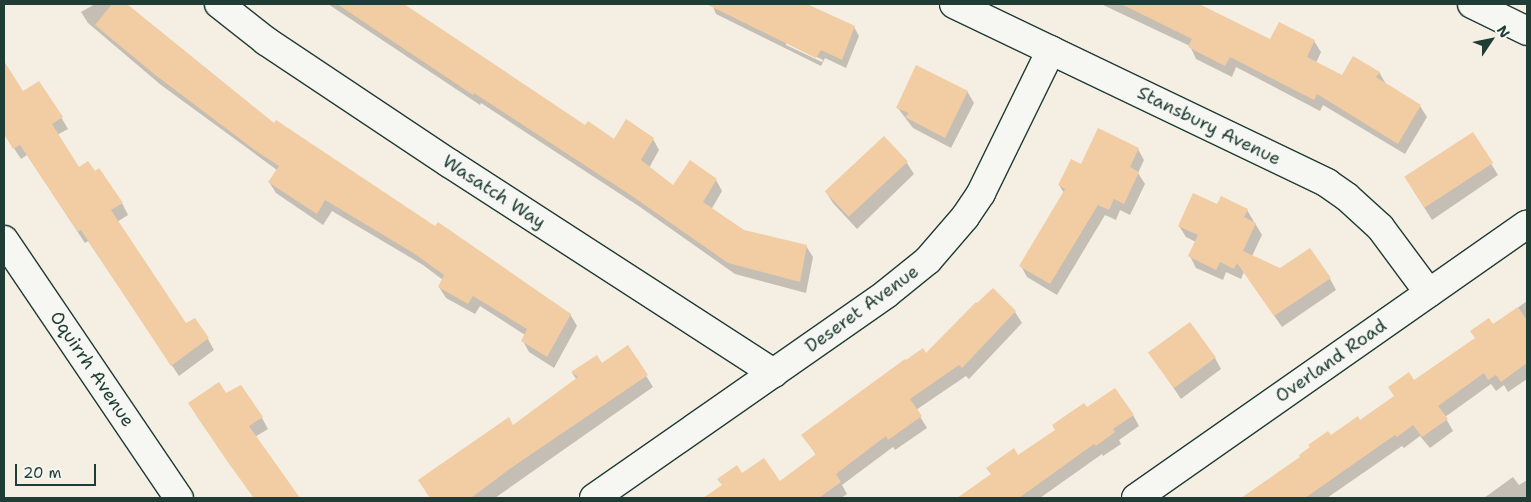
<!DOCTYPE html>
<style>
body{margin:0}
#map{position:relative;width:1531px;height:502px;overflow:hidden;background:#f5eee2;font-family:"Shantell Sans",sans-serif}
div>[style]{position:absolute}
.shadow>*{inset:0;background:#0003}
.building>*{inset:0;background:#f2cca2;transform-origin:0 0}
.roads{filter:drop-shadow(1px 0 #1f3d34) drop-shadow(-1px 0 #1f3d34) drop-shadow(0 1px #1f3d34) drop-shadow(0 -1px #1f3d34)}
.minor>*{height:28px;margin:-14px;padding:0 14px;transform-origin:14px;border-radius:14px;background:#f6f6f2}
.tertiary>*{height:28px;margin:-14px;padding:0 14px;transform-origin:14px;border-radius:14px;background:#f6f6f2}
span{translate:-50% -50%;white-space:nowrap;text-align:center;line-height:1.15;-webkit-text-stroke:4.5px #f6f6f2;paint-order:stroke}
.street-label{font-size:18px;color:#1f3d34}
.frame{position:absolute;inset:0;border:5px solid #1f3d34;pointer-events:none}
.north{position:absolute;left:1466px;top:15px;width:50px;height:50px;-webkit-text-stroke:4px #f6f6f2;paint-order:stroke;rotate:56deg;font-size:14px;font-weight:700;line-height:20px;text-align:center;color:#1f3d34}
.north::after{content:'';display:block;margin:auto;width:18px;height:22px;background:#1f3d34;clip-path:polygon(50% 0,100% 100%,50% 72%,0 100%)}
.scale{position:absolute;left:15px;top:464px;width:81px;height:22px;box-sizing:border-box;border:2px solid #1f3d34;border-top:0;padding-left:6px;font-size:15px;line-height:18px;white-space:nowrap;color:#1f3d34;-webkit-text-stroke:4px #f6f6f2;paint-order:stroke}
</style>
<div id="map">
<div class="shadow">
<div style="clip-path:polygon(95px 4px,126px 4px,275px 125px,570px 314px,577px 326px,554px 368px,529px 352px,523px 341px,525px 335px,480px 306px,475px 314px,446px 298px,439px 287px,443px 280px,423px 265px,332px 211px,323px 225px,276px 193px,269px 182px,277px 170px,161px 85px,88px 23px,81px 12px)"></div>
<div style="clip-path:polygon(328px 4px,403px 4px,585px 127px,614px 141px,653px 139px,659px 150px,649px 168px,673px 187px,716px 180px,722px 191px,711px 210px,743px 231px,806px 246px,813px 257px,806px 293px,735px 274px,640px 207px,481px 103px,480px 105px)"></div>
<div style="clip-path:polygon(evenodd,712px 4px,805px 4px,854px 27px,859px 36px,846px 68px,825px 58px,821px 66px,716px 14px,712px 4px,786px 42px,823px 60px,822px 62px,786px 45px,786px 42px)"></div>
<div style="clip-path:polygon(1101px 4px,1194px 4px,1270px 41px,1314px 41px,1321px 52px,1316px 63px,1343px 77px,1379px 72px,1386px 84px,1420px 106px,1427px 117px,1405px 154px,1323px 105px,1320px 111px,1236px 67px,1232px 77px,1196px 59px,1190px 46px)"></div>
<div style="clip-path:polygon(4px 64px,22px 93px,61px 117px,68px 129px,57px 135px,79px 169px,122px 203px,128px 215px,117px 222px,186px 325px,208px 339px,214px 350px,179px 376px,88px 241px,85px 243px,27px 155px,21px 159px,4px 133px)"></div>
<div style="clip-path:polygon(967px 91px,974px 103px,951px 148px,913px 128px,897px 107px)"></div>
<div style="clip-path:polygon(1473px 134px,1498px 175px,1432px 220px,1413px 190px)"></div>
<div style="clip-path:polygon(1138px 149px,1144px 160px,1138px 173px,1145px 184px,1130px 215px,1120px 210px,1116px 220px,1105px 215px,1057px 295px,1027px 277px,1021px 266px,1064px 193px,1059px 185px,1082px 165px)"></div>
<div style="clip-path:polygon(907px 163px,914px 174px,857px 229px,833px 203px,826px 192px)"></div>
<div style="clip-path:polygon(1218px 205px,1247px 210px,1262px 235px,1252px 256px,1280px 269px,1330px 279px,1336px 290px,1282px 327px,1244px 272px,1241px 279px,1226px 272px,1223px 280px,1196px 268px,1190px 256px,1196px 242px,1186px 237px,1179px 226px)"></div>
<div style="clip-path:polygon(993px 290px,1015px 312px,1022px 323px,969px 379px,966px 376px,916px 410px,927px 428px,895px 450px,893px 447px,842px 485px,847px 494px,841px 498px,811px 498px,800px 483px,816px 455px,803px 435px,926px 355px)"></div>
<div style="clip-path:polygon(1527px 301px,1527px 379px,1508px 392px,1504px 385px,1496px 391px,1491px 384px,1445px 417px,1453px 431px,1430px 448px,1420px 436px,1404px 448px,1402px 446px,1327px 498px,1243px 498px,1330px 437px,1360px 422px)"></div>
<div style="clip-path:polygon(628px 347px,653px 387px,495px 498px,431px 498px,426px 492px,577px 380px,572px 373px,601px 365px)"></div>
<div style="clip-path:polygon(1150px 353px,1215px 358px,1221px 369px,1181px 399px)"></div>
<div style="clip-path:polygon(226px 395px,262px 418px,268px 429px,255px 437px,298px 498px,254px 498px,196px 415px)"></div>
<div style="clip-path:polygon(1087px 409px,1133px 415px,1139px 426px,1119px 440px,1121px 444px,1103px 456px,1102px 454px,1040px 498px,959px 498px)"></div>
<div style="clip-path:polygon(763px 460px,791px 498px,707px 498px,707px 497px)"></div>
<div style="clip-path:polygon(1513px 477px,1519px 485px,1527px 480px,1527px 498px,1484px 498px)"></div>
</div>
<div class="building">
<div style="clip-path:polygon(112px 4px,127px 4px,274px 123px,276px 120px,435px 226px,438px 222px,571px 314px,547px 357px,521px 341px,527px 329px,473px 296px,468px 304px,438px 287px,444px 275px,415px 254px,325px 200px,317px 214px,268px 182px,279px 166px,256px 151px,154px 74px,95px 25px)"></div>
<div style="clip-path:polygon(337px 4px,404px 4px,585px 125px,588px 121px,614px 139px,626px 119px,654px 138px,641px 160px,673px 185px,690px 160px,717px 179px,703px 202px,744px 230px,807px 245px,800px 282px,728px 263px,632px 196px,474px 93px,473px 95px)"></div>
<div style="clip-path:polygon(706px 4px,807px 4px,855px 26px,842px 60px,821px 50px,816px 58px)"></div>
<div style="clip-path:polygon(1121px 4px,1199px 4px,1270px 39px,1279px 22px,1315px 40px,1307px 57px,1342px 75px,1353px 56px,1380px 72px,1376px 77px,1421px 105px,1398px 144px,1317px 94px,1314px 100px,1230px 57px,1225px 66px,1188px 47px,1192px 39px)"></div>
<div style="clip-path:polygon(4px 61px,23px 91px,39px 81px,63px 117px,52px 124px,79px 167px,88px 161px,95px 171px,99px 168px,123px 203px,111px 210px,186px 323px,195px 318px,209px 338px,171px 366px,81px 230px,78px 232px,20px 145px,13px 149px,4px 134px)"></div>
<div style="clip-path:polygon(916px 65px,968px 91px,945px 138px,905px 117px,909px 113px,896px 108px)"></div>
<div style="clip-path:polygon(1098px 128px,1139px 148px,1130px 167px,1139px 172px,1124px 204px,1114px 199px,1109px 210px,1098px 205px,1050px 284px,1019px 266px,1065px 189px,1058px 185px,1071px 159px,1081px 164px)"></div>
<div style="left:1473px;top:132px;width:37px;height:82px;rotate:57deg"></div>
<div style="left:884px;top:136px;width:35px;height:81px;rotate:47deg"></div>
<div style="clip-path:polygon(1193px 193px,1217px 204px,1221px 196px,1248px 209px,1244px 217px,1256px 223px,1243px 251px,1280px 268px,1310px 248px,1331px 278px,1274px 316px,1237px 263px,1234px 269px,1220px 262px,1216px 270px,1188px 256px,1198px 235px,1178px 226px)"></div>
<div style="clip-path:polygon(993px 288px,1016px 311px,962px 368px,959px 365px,910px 399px,922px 416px,888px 440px,886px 436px,836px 474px,841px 482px,819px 498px,703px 498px,722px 485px,717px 479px,737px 465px,742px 473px,764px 458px,780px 481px,816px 454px,801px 435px,905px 359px,906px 360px,923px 348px,926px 353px,976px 302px,977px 303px)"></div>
<div style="clip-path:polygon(1518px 307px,1527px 320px,1527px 363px,1501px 382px,1496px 375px,1488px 380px,1484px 373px,1438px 406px,1448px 419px,1422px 437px,1413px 425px,1397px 437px,1395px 435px,1305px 498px,1241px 498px,1300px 457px,1299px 455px,1310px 447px,1308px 445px,1328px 431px,1331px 435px,1358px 416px,1360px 420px,1394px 396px,1388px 387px,1409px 372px,1414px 380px,1475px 338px,1470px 331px,1489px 318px,1493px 324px)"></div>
<div style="left:1190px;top:322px;width:44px;height:52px;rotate:54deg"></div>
<div style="clip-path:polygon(628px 345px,648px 375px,511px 468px,471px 498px,430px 498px,418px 480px,509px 417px,513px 425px,578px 377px,571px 372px,597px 355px,602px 363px)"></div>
<div style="clip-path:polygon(219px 382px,226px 393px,241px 385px,263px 417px,249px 426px,300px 498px,254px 498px,227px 461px,188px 403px)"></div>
<div style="clip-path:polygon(1115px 388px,1134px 415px,1113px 429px,1115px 432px,1096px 446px,1094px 444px,1019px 498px,957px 498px,991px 474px,986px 468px,1014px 448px,1018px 455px,1055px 430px,1052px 425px,1084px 403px,1087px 407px)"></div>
</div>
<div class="roads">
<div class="minor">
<div style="left:219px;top:4px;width:60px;rotate:38.2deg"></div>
<div style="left:266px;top:41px;width:220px;rotate:33.7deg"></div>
<div style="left:449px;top:163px;width:387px;rotate:32.9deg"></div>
<div style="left:954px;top:4px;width:414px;rotate:25.6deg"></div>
<div style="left:1327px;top:183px;width:24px;rotate:35deg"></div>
<div style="left:1347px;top:197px;width:45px;rotate:42.3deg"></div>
<div style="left:1380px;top:227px;width:82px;rotate:53.4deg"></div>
<div style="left:4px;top:240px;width:312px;rotate:55.9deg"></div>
<div style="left:594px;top:498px;width:356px;rotate:-34.9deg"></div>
<div style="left:886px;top:294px;width:54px;rotate:-39deg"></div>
<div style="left:928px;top:260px;width:57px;rotate:-49.3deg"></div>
<div style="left:965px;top:217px;width:29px;rotate:-56deg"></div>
<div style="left:981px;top:193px;width:159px;rotate:-63.9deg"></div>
<div style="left:1136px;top:498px;width:477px;rotate:-35deg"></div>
</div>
<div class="tertiary">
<div style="left:1472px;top:4px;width:61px;rotate:26.1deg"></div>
</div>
</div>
<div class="street-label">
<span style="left:1209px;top:126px;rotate:26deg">Stansbury Avenue</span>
<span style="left:494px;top:192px;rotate:33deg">Wasatch Way</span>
<span style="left:862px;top:309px;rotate:-36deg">Deseret Avenue</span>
<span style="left:1331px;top:361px;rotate:-35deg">Overland Road</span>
<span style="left:92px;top:369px;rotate:56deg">Oquirrh Avenue</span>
</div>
<div class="frame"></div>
<div class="north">N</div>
<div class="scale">20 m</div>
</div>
